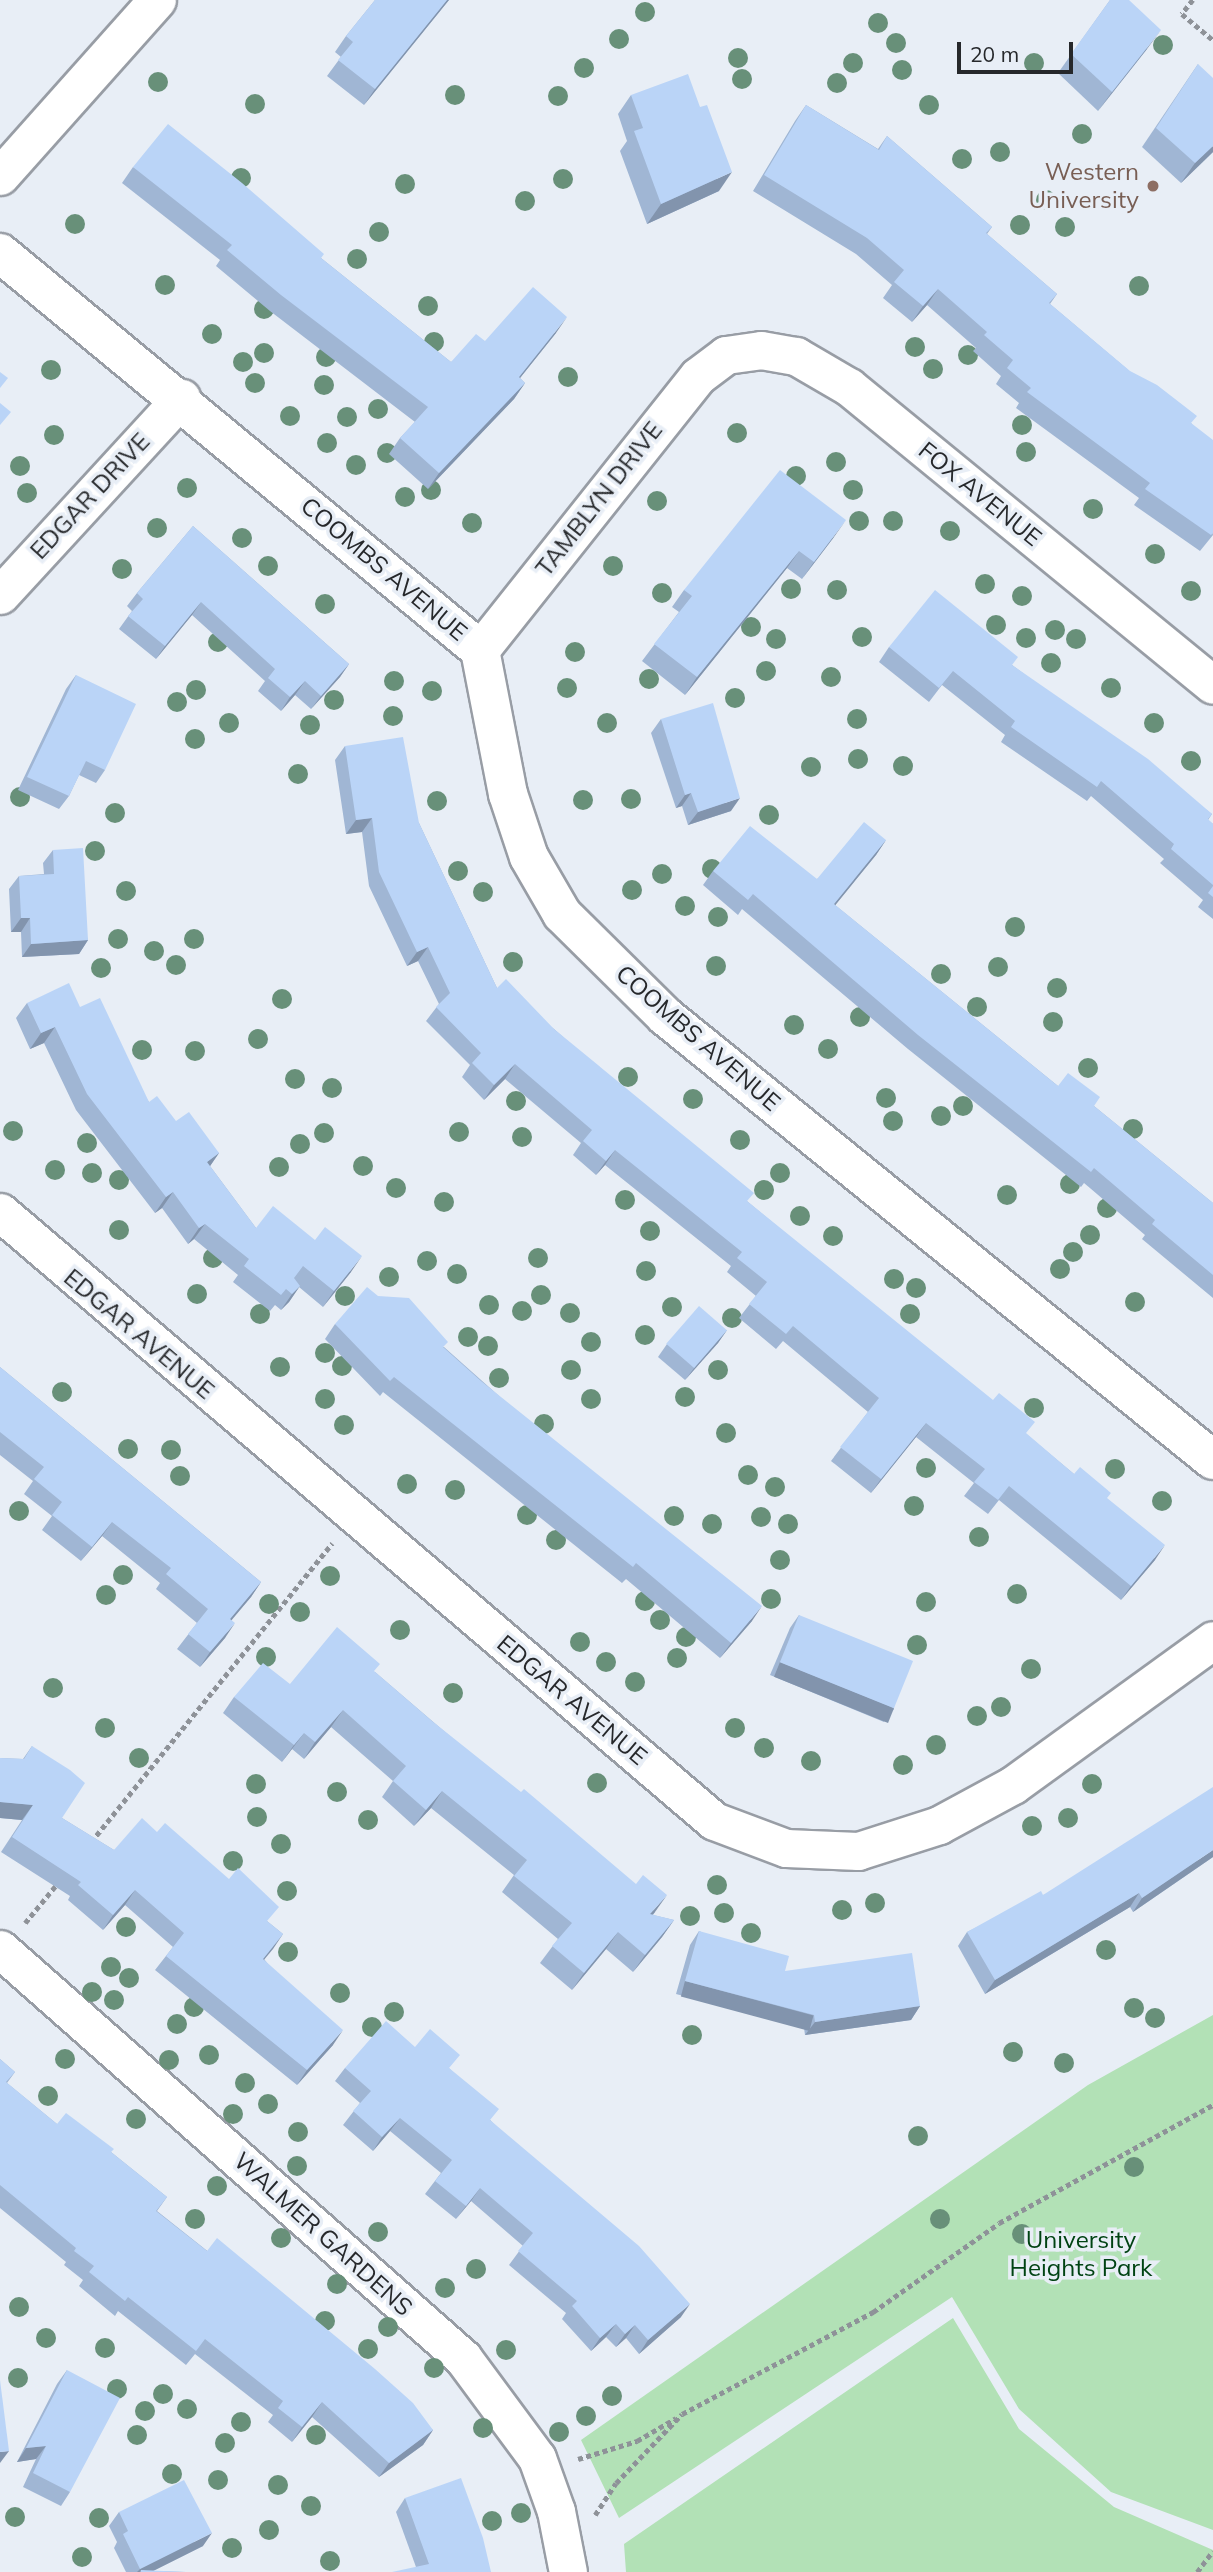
<!DOCTYPE html>
<style>
body{margin:0}
#map{position:relative;width:1213px;height:2572px;overflow:hidden;background:#e8eef6;font-family:Mulish,sans-serif}
div>[style]{position:absolute}
.green>*{inset:0;background:#b2e1b6}
.path>*{height:4.5px;margin-top:-2.25px;transform-origin:0;background:repeating-linear-gradient(90deg,#8e9298 0 5px,transparent 0 8.5px)}
.roads{filter:drop-shadow(2px 0 #989da5) drop-shadow(-2px 0 #989da5) drop-shadow(0 2px #989da5) drop-shadow(0 -2px #989da5)}
.street>*{height:37px;margin:-18.5px;padding:0 18.5px;transform-origin:18.5px;border-radius:18.5px;background:#fff}
.secondary>*{height:38px;margin:-19px;padding:0 19px;transform-origin:19px;border-radius:19px;background:#fff}
.trees>*{width:20px;height:20px;margin:-10px;border-radius:50%;background:#689079}
.wall>*{inset:0;background:#a0b6d4}
.shaded-wall>*{inset:0;background:#8294ad;transform-origin:0 0}
.building>*{inset:0;background:#bad4f7;transform-origin:0 0}
.dots>*{width:19px;height:19px;translate:-50% -50%;box-sizing:border-box;border:4px solid #e8eef6;border-radius:50%}
span{translate:-50% -50%;white-space:nowrap;text-align:center;line-height:1.15;-webkit-text-stroke:7px #e8eef6;paint-order:stroke}
.education-label{font-size:24px;color:#785e54}
.right{translate:-100% -50%;text-align:right}
.street-label{font-size:24px;color:#26282b}
.park-label{font-size:24px;color:#004313}
.scale{position:absolute;left:957px;top:42px;width:116px;height:32px;box-sizing:border-box;border:4px solid #26282b;border-top:0;padding-left:9px;font-size:21px;line-height:24px;white-space:nowrap;color:#26282b;-webkit-text-stroke:5px #e8eef6;paint-order:stroke}
</style>
<div id="map">
<div class="green">
<div style="clip-path:polygon(1213px 2015px,1213px 2530px,1111px 2492px,1019px 2409px,952px 2297px,619px 2518px,581px 2440px,1088px 2085px)"></div>
<div style="clip-path:polygon(953px 2318px,1019px 2429px,1114px 2507px,1213px 2550px,1213px 2572px,626px 2572px,624px 2544px)"></div>
</div>
<div class="path">
<div style="left:1193px;top:0;width:18px;rotate:128deg"></div>
<div style="left:1182px;top:14px;width:40px;rotate:40deg"></div>
<div style="left:91px;top:1842px;width:384px;rotate:-51.1deg"></div>
<div style="left:25px;top:1923px;width:50px;rotate:-50.6deg"></div>
<div style="left:578px;top:2459px;width:62px;rotate:-17deg"></div>
<div style="left:637px;top:2441px;width:45px;rotate:-30.5deg"></div>
<div style="left:595px;top:2515px;width:38px;rotate:-57deg"></div>
<div style="left:616px;top:2483px;width:95px;rotate:-46.3deg"></div>
<div style="left:682px;top:2414px;width:217px;rotate:-28.1deg"></div>
<div style="left:873px;top:2312px;width:154px;rotate:-35.2deg"></div>
<div style="left:999px;top:2223px;width:244px;rotate:-28.9deg"></div>
<div style="left:1197px;top:2572px;width:26px;rotate:-53deg"></div>
</div>
<div class="roads">
<div class="street">
<div style="left:0;top:176px;width:236px;rotate:-48.3deg"></div>
<div style="left:0;top:595px;width:268px;rotate:-47.4deg"></div>
<div style="left:480px;top:650px;width:350px;rotate:-51.5deg"></div>
<div style="left:698px;top:376px;width:35px;rotate:-37deg"></div>
<div style="left:726px;top:355px;width:35px;rotate:-8deg"></div>
<div style="left:761px;top:350px;width:36px;rotate:10deg"></div>
<div style="left:796px;top:356px;width:61px;rotate:30.3deg"></div>
<div style="left:849px;top:387px;width:470px;rotate:39.3deg"></div>
<div style="left:0;top:1212px;width:938px;rotate:40.46deg"></div>
<div style="left:714px;top:1821px;width:77px;rotate:20.6deg"></div>
<div style="left:786px;top:1848px;width:72px;rotate:2.4deg"></div>
<div style="left:858px;top:1851px;width:85px;rotate:-17.8deg"></div>
<div style="left:939px;top:1825px;width:84px;rotate:-28.4deg"></div>
<div style="left:1013px;top:1785px;width:247px;rotate:-35.9deg"></div>
<div style="left:0;top:1949px;width:618px;rotate:41.46deg"></div>
<div style="left:463px;top:2358px;width:124px;rotate:53.5deg"></div>
<div style="left:537px;top:2458px;width:56px;rotate:70.3deg"></div>
<div style="left:556px;top:2511px;width:62px;rotate:78.9deg"></div>
</div>
<div class="secondary">
<div style="left:0;top:253px;width:623px;rotate:39.59deg"></div>
<div style="left:480px;top:650px;width:147px;rotate:79deg"></div>
<div style="left:508px;top:794px;width:66px;rotate:71.6deg"></div>
<div style="left:529px;top:857px;width:66px;rotate:59.9deg"></div>
<div style="left:562px;top:914px;width:145px;rotate:44.7deg"></div>
<div style="left:665px;top:1016px;width:705px;rotate:39.02deg"></div>
</div>
</div>
<div class="trees">
<div style="left:645px;top:12px"></div>
<div style="left:878px;top:23px"></div>
<div style="left:619px;top:39px"></div>
<div style="left:896px;top:43px"></div>
<div style="left:1163px;top:45px"></div>
<div style="left:738px;top:58px"></div>
<div style="left:853px;top:63px"></div>
<div style="left:1034px;top:63px"></div>
<div style="left:584px;top:68px"></div>
<div style="left:902px;top:70px"></div>
<div style="left:742px;top:79px"></div>
<div style="left:158px;top:82px"></div>
<div style="left:837px;top:83px"></div>
<div style="left:455px;top:95px"></div>
<div style="left:558px;top:96px"></div>
<div style="left:255px;top:104px"></div>
<div style="left:929px;top:105px"></div>
<div style="left:1082px;top:134px"></div>
<div style="left:1000px;top:152px"></div>
<div style="left:962px;top:159px"></div>
<div style="left:241px;top:178px"></div>
<div style="left:563px;top:179px"></div>
<div style="left:405px;top:184px"></div>
<div style="left:1046px;top:200px"></div>
<div style="left:525px;top:201px"></div>
<div style="left:75px;top:224px"></div>
<div style="left:1020px;top:225px"></div>
<div style="left:1065px;top:227px"></div>
<div style="left:379px;top:232px"></div>
<div style="left:357px;top:259px"></div>
<div style="left:165px;top:285px"></div>
<div style="left:1139px;top:286px"></div>
<div style="left:428px;top:306px"></div>
<div style="left:264px;top:309px"></div>
<div style="left:212px;top:334px"></div>
<div style="left:434px;top:342px"></div>
<div style="left:915px;top:347px"></div>
<div style="left:264px;top:353px"></div>
<div style="left:968px;top:355px"></div>
<div style="left:326px;top:357px"></div>
<div style="left:243px;top:362px"></div>
<div style="left:933px;top:369px"></div>
<div style="left:51px;top:370px"></div>
<div style="left:568px;top:377px"></div>
<div style="left:255px;top:383px"></div>
<div style="left:324px;top:385px"></div>
<div style="left:378px;top:409px"></div>
<div style="left:290px;top:416px"></div>
<div style="left:347px;top:417px"></div>
<div style="left:1022px;top:425px"></div>
<div style="left:737px;top:433px"></div>
<div style="left:54px;top:435px"></div>
<div style="left:327px;top:443px"></div>
<div style="left:1026px;top:452px"></div>
<div style="left:387px;top:453px"></div>
<div style="left:836px;top:462px"></div>
<div style="left:356px;top:465px"></div>
<div style="left:20px;top:466px"></div>
<div style="left:796px;top:476px"></div>
<div style="left:187px;top:488px"></div>
<div style="left:431px;top:490px"></div>
<div style="left:853px;top:490px"></div>
<div style="left:27px;top:493px"></div>
<div style="left:405px;top:497px"></div>
<div style="left:657px;top:501px"></div>
<div style="left:1093px;top:509px"></div>
<div style="left:859px;top:521px"></div>
<div style="left:893px;top:521px"></div>
<div style="left:472px;top:523px"></div>
<div style="left:157px;top:528px"></div>
<div style="left:950px;top:531px"></div>
<div style="left:242px;top:538px"></div>
<div style="left:1155px;top:554px"></div>
<div style="left:268px;top:566px"></div>
<div style="left:613px;top:566px"></div>
<div style="left:122px;top:569px"></div>
<div style="left:985px;top:584px"></div>
<div style="left:791px;top:589px"></div>
<div style="left:837px;top:590px"></div>
<div style="left:1191px;top:591px"></div>
<div style="left:662px;top:593px"></div>
<div style="left:1022px;top:596px"></div>
<div style="left:325px;top:604px"></div>
<div style="left:996px;top:625px"></div>
<div style="left:751px;top:627px"></div>
<div style="left:1055px;top:630px"></div>
<div style="left:862px;top:637px"></div>
<div style="left:1026px;top:638px"></div>
<div style="left:776px;top:639px"></div>
<div style="left:1076px;top:639px"></div>
<div style="left:218px;top:642px"></div>
<div style="left:575px;top:652px"></div>
<div style="left:1051px;top:663px"></div>
<div style="left:766px;top:671px"></div>
<div style="left:831px;top:677px"></div>
<div style="left:649px;top:679px"></div>
<div style="left:394px;top:681px"></div>
<div style="left:567px;top:688px"></div>
<div style="left:1111px;top:688px"></div>
<div style="left:196px;top:690px"></div>
<div style="left:432px;top:691px"></div>
<div style="left:735px;top:698px"></div>
<div style="left:334px;top:700px"></div>
<div style="left:177px;top:702px"></div>
<div style="left:393px;top:716px"></div>
<div style="left:857px;top:719px"></div>
<div style="left:229px;top:723px"></div>
<div style="left:607px;top:723px"></div>
<div style="left:1154px;top:723px"></div>
<div style="left:310px;top:725px"></div>
<div style="left:195px;top:739px"></div>
<div style="left:858px;top:759px"></div>
<div style="left:1191px;top:761px"></div>
<div style="left:903px;top:766px"></div>
<div style="left:811px;top:767px"></div>
<div style="left:298px;top:774px"></div>
<div style="left:20px;top:797px"></div>
<div style="left:631px;top:799px"></div>
<div style="left:583px;top:800px"></div>
<div style="left:437px;top:801px"></div>
<div style="left:115px;top:813px"></div>
<div style="left:769px;top:815px"></div>
<div style="left:95px;top:851px"></div>
<div style="left:712px;top:869px"></div>
<div style="left:458px;top:871px"></div>
<div style="left:662px;top:874px"></div>
<div style="left:632px;top:890px"></div>
<div style="left:126px;top:891px"></div>
<div style="left:483px;top:892px"></div>
<div style="left:685px;top:906px"></div>
<div style="left:718px;top:917px"></div>
<div style="left:1015px;top:927px"></div>
<div style="left:118px;top:939px"></div>
<div style="left:194px;top:939px"></div>
<div style="left:154px;top:951px"></div>
<div style="left:513px;top:962px"></div>
<div style="left:176px;top:965px"></div>
<div style="left:716px;top:966px"></div>
<div style="left:998px;top:967px"></div>
<div style="left:101px;top:968px"></div>
<div style="left:941px;top:974px"></div>
<div style="left:1057px;top:988px"></div>
<div style="left:282px;top:999px"></div>
<div style="left:977px;top:1007px"></div>
<div style="left:860px;top:1017px"></div>
<div style="left:1053px;top:1022px"></div>
<div style="left:794px;top:1025px"></div>
<div style="left:258px;top:1039px"></div>
<div style="left:828px;top:1049px"></div>
<div style="left:142px;top:1050px"></div>
<div style="left:195px;top:1051px"></div>
<div style="left:1088px;top:1068px"></div>
<div style="left:628px;top:1077px"></div>
<div style="left:295px;top:1079px"></div>
<div style="left:332px;top:1088px"></div>
<div style="left:886px;top:1098px"></div>
<div style="left:693px;top:1099px"></div>
<div style="left:516px;top:1101px"></div>
<div style="left:963px;top:1106px"></div>
<div style="left:941px;top:1116px"></div>
<div style="left:893px;top:1121px"></div>
<div style="left:1133px;top:1129px"></div>
<div style="left:13px;top:1131px"></div>
<div style="left:459px;top:1132px"></div>
<div style="left:324px;top:1133px"></div>
<div style="left:522px;top:1137px"></div>
<div style="left:740px;top:1140px"></div>
<div style="left:87px;top:1143px"></div>
<div style="left:300px;top:1144px"></div>
<div style="left:363px;top:1166px"></div>
<div style="left:279px;top:1167px"></div>
<div style="left:55px;top:1170px"></div>
<div style="left:92px;top:1173px"></div>
<div style="left:780px;top:1173px"></div>
<div style="left:119px;top:1180px"></div>
<div style="left:1070px;top:1184px"></div>
<div style="left:396px;top:1188px"></div>
<div style="left:764px;top:1190px"></div>
<div style="left:1007px;top:1195px"></div>
<div style="left:625px;top:1200px"></div>
<div style="left:444px;top:1202px"></div>
<div style="left:1107px;top:1208px"></div>
<div style="left:800px;top:1216px"></div>
<div style="left:119px;top:1230px"></div>
<div style="left:650px;top:1231px"></div>
<div style="left:1090px;top:1235px"></div>
<div style="left:833px;top:1236px"></div>
<div style="left:1073px;top:1252px"></div>
<div style="left:213px;top:1258px"></div>
<div style="left:538px;top:1258px"></div>
<div style="left:427px;top:1261px"></div>
<div style="left:1060px;top:1269px"></div>
<div style="left:646px;top:1271px"></div>
<div style="left:457px;top:1274px"></div>
<div style="left:389px;top:1277px"></div>
<div style="left:894px;top:1279px"></div>
<div style="left:916px;top:1288px"></div>
<div style="left:197px;top:1294px"></div>
<div style="left:541px;top:1295px"></div>
<div style="left:345px;top:1296px"></div>
<div style="left:1135px;top:1302px"></div>
<div style="left:489px;top:1305px"></div>
<div style="left:672px;top:1307px"></div>
<div style="left:522px;top:1311px"></div>
<div style="left:570px;top:1313px"></div>
<div style="left:260px;top:1314px"></div>
<div style="left:910px;top:1314px"></div>
<div style="left:732px;top:1318px"></div>
<div style="left:645px;top:1335px"></div>
<div style="left:468px;top:1337px"></div>
<div style="left:591px;top:1342px"></div>
<div style="left:488px;top:1346px"></div>
<div style="left:325px;top:1353px"></div>
<div style="left:342px;top:1366px"></div>
<div style="left:280px;top:1367px"></div>
<div style="left:571px;top:1370px"></div>
<div style="left:718px;top:1370px"></div>
<div style="left:499px;top:1378px"></div>
<div style="left:62px;top:1392px"></div>
<div style="left:685px;top:1397px"></div>
<div style="left:325px;top:1399px"></div>
<div style="left:591px;top:1399px"></div>
<div style="left:1034px;top:1408px"></div>
<div style="left:544px;top:1424px"></div>
<div style="left:344px;top:1425px"></div>
<div style="left:726px;top:1433px"></div>
<div style="left:128px;top:1449px"></div>
<div style="left:171px;top:1450px"></div>
<div style="left:926px;top:1468px"></div>
<div style="left:1115px;top:1469px"></div>
<div style="left:748px;top:1475px"></div>
<div style="left:180px;top:1476px"></div>
<div style="left:407px;top:1484px"></div>
<div style="left:775px;top:1487px"></div>
<div style="left:455px;top:1490px"></div>
<div style="left:1162px;top:1501px"></div>
<div style="left:914px;top:1506px"></div>
<div style="left:19px;top:1511px"></div>
<div style="left:527px;top:1515px"></div>
<div style="left:674px;top:1516px"></div>
<div style="left:761px;top:1517px"></div>
<div style="left:712px;top:1524px"></div>
<div style="left:788px;top:1524px"></div>
<div style="left:979px;top:1537px"></div>
<div style="left:556px;top:1540px"></div>
<div style="left:780px;top:1560px"></div>
<div style="left:123px;top:1575px"></div>
<div style="left:330px;top:1576px"></div>
<div style="left:1017px;top:1594px"></div>
<div style="left:106px;top:1595px"></div>
<div style="left:771px;top:1599px"></div>
<div style="left:645px;top:1601px"></div>
<div style="left:926px;top:1602px"></div>
<div style="left:269px;top:1604px"></div>
<div style="left:300px;top:1612px"></div>
<div style="left:660px;top:1620px"></div>
<div style="left:400px;top:1630px"></div>
<div style="left:686px;top:1637px"></div>
<div style="left:580px;top:1642px"></div>
<div style="left:917px;top:1645px"></div>
<div style="left:266px;top:1657px"></div>
<div style="left:677px;top:1658px"></div>
<div style="left:606px;top:1662px"></div>
<div style="left:1031px;top:1669px"></div>
<div style="left:635px;top:1682px"></div>
<div style="left:53px;top:1688px"></div>
<div style="left:453px;top:1693px"></div>
<div style="left:1001px;top:1707px"></div>
<div style="left:977px;top:1716px"></div>
<div style="left:105px;top:1728px"></div>
<div style="left:735px;top:1728px"></div>
<div style="left:936px;top:1745px"></div>
<div style="left:764px;top:1748px"></div>
<div style="left:139px;top:1758px"></div>
<div style="left:811px;top:1761px"></div>
<div style="left:903px;top:1765px"></div>
<div style="left:597px;top:1783px"></div>
<div style="left:256px;top:1784px"></div>
<div style="left:1092px;top:1784px"></div>
<div style="left:337px;top:1792px"></div>
<div style="left:257px;top:1817px"></div>
<div style="left:1068px;top:1818px"></div>
<div style="left:368px;top:1820px"></div>
<div style="left:1032px;top:1826px"></div>
<div style="left:281px;top:1844px"></div>
<div style="left:233px;top:1861px"></div>
<div style="left:717px;top:1885px"></div>
<div style="left:287px;top:1891px"></div>
<div style="left:875px;top:1903px"></div>
<div style="left:842px;top:1910px"></div>
<div style="left:724px;top:1913px"></div>
<div style="left:690px;top:1916px"></div>
<div style="left:126px;top:1927px"></div>
<div style="left:751px;top:1933px"></div>
<div style="left:1106px;top:1950px"></div>
<div style="left:288px;top:1952px"></div>
<div style="left:111px;top:1967px"></div>
<div style="left:129px;top:1978px"></div>
<div style="left:92px;top:1992px"></div>
<div style="left:340px;top:1993px"></div>
<div style="left:114px;top:2000px"></div>
<div style="left:194px;top:2007px"></div>
<div style="left:1134px;top:2008px"></div>
<div style="left:394px;top:2012px"></div>
<div style="left:1155px;top:2018px"></div>
<div style="left:177px;top:2024px"></div>
<div style="left:372px;top:2027px"></div>
<div style="left:692px;top:2035px"></div>
<div style="left:1013px;top:2052px"></div>
<div style="left:209px;top:2055px"></div>
<div style="left:65px;top:2059px"></div>
<div style="left:169px;top:2060px"></div>
<div style="left:1064px;top:2063px"></div>
<div style="left:245px;top:2083px"></div>
<div style="left:48px;top:2096px"></div>
<div style="left:268px;top:2104px"></div>
<div style="left:233px;top:2114px"></div>
<div style="left:136px;top:2119px"></div>
<div style="left:298px;top:2132px"></div>
<div style="left:918px;top:2136px"></div>
<div style="left:297px;top:2166px"></div>
<div style="left:1134px;top:2167px"></div>
<div style="left:217px;top:2186px"></div>
<div style="left:195px;top:2219px"></div>
<div style="left:940px;top:2219px"></div>
<div style="left:378px;top:2232px"></div>
<div style="left:1022px;top:2234px"></div>
<div style="left:281px;top:2238px"></div>
<div style="left:476px;top:2269px"></div>
<div style="left:337px;top:2284px"></div>
<div style="left:445px;top:2288px"></div>
<div style="left:19px;top:2307px"></div>
<div style="left:325px;top:2321px"></div>
<div style="left:388px;top:2327px"></div>
<div style="left:46px;top:2338px"></div>
<div style="left:105px;top:2348px"></div>
<div style="left:368px;top:2349px"></div>
<div style="left:506px;top:2350px"></div>
<div style="left:434px;top:2368px"></div>
<div style="left:18px;top:2378px"></div>
<div style="left:117px;top:2389px"></div>
<div style="left:163px;top:2394px"></div>
<div style="left:612px;top:2396px"></div>
<div style="left:187px;top:2409px"></div>
<div style="left:145px;top:2411px"></div>
<div style="left:586px;top:2416px"></div>
<div style="left:241px;top:2422px"></div>
<div style="left:483px;top:2428px"></div>
<div style="left:559px;top:2432px"></div>
<div style="left:137px;top:2435px"></div>
<div style="left:316px;top:2435px"></div>
<div style="left:225px;top:2443px"></div>
<div style="left:172px;top:2474px"></div>
<div style="left:218px;top:2480px"></div>
<div style="left:278px;top:2485px"></div>
<div style="left:311px;top:2506px"></div>
<div style="left:521px;top:2513px"></div>
<div style="left:15px;top:2517px"></div>
<div style="left:99px;top:2518px"></div>
<div style="left:492px;top:2521px"></div>
<div style="left:269px;top:2530px"></div>
<div style="left:232px;top:2548px"></div>
<div style="left:82px;top:2557px"></div>
<div style="left:330px;top:2561px"></div>
</div>
<div class="wall">
<div style="clip-path:polygon(375px 0,449px 0,364px 105px,327px 76px,341px 57px,335px 52px,346px 36px)"></div>
<div style="clip-path:polygon(1110px 0,1147px 49px,1098px 111px,1058px 73px)"></div>
<div style="clip-path:polygon(1198px 64px,1213px 152px,1181px 183px,1142px 147px)"></div>
<div style="clip-path:polygon(631px 95px,700px 107px,719px 191px,647px 224px,620px 151px,627px 141px,618px 114px)"></div>
<div style="clip-path:polygon(806px 105px,878px 149px,887px 136px,992px 227px,987px 234px,1057px 294px,1050px 304px,1192px 424px,1213px 535px,1200px 551px,1134px 505px,1139px 498px,1016px 408px,1019px 403px,996px 384px,1001px 376px,973px 351px,976px 348px,927px 305px,912px 322px,883px 298px,892px 285px,856px 254px,753px 191px,795px 121px)"></div>
<div style="clip-path:polygon(133px 167px,321px 258px,451px 362px,485px 341px,556px 333px,520px 378px,525px 383px,514px 399px,428px 489px,389px 454px,400px 438px,415px 422px,270px 311px,216px 266px,220px 260px,122px 183px)"></div>
<div style="clip-path:polygon(193px 526px,349px 664px,340px 677px,311px 709px,295px 695px,281px 711px,258px 691px,265px 681px,192px 615px,156px 659px,119px 629px,132px 611px,127px 606px,137px 593px)"></div>
<div style="clip-path:polygon(834px 537px,802px 579px,787px 568px,685px 695px,642px 661px,679px 612px,672px 607px,684px 590px)"></div>
<div style="clip-path:polygon(889px 647px,1012px 665px,1212px 814px,1208px 820px,1213px 824px,1213px 919px,1198px 907px,1203px 900px,1160px 863px,1164px 859px,1091px 796px,1087px 801px,1001px 742px,1005px 735px,942px 685px,929px 702px,879px 662px)"></div>
<div style="clip-path:polygon(76px 675px,105px 770px,96px 783px,79px 775px,69px 796px,59px 809px,18px 790px,66px 689px)"></div>
<div style="clip-path:polygon(661px 719px,731px 811px,688px 825px,682px 806px,676px 808px,651px 733px)"></div>
<div style="clip-path:polygon(345px 746px,419px 823px,497px 988px,554px 1029px,748px 1202px,1074px 1474px,1107px 1499px,1155px 1560px,1121px 1600px,999px 1500px,988px 1514px,964px 1496px,974px 1483px,916px 1437px,871px 1493px,831px 1461px,868px 1412px,783px 1341px,776px 1349px,739px 1318px,756px 1296px,727px 1272px,731px 1266px,605px 1165px,596px 1175px,573px 1155px,581px 1143px,505px 1079px,484px 1100px,462px 1077px,470px 1065px,426px 1021px,439px 1004px,418px 961px,407px 966px,369px 886px,362px 832px,346px 834px,335px 760px)"></div>
<div style="clip-path:polygon(886px 840px,876px 855px,835px 905px,1058px 1086px,1094px 1106px,1213px 1203px,1213px 1298px,1142px 1239px,1145px 1235px,1084px 1183px,1081px 1187px,908px 1049px,742px 909px,738px 915px,703px 885px,713px 871px,817px 879px)"></div>
<div style="clip-path:polygon(53px 850px,88px 940px,79px 954px,22px 957px,21px 932px,11px 932px,9px 889px,19px 876px,44px 874px,43px 863px)"></div>
<div style="clip-path:polygon(27px 1003px,80px 1007px,149px 1102px,219px 1153px,210px 1166px,256px 1228px,351px 1272px,323px 1307px,299px 1287px,289px 1302px,281px 1310px,275px 1305px,270px 1311px,233px 1282px,238px 1275px,194px 1239px,188px 1244px,162px 1208px,155px 1213px,76px 1110px,44px 1043px,30px 1049px,16px 1018px)"></div>
<div style="clip-path:polygon(335px 1324px,444px 1347px,752px 1621px,720px 1658px,626px 1579px,622px 1583px,383px 1392px,380px 1396px,325px 1339px)"></div>
<div style="clip-path:polygon(727px 1330px,718px 1343px,685px 1380px,658px 1357px,667px 1344px)"></div>
<div style="clip-path:polygon(0 1367px,261px 1582px,251px 1597px,231px 1620px,225px 1638px,200px 1667px,177px 1649px,197px 1623px,156px 1589px,160px 1583px,102px 1536px,81px 1561px,42px 1530px,52px 1516px,24px 1494px,33px 1481px,0 1455px)"></div>
<div style="clip-path:polygon(799px 1615px,894px 1709px,884px 1722px,770px 1675px,790px 1628px)"></div>
<div style="clip-path:polygon(375px 1672px,655px 1912px,653px 1915px,674px 1920px,662px 1937px,633px 1972px,606px 1949px,572px 1990px,540px 1963px,558px 1939px,502px 1892px,514px 1875px,431px 1808px,414px 1826px,382px 1797px,393px 1781px,331px 1727px,304px 1759px,292px 1749px,282px 1762px,223px 1713px,234px 1697px,290px 1684px)"></div>
<div style="clip-path:polygon(32px 1746px,62px 1818px,114px 1850px,157px 1832px,283px 1934px,264px 1959px,333px 2045px,297px 2085px,155px 1970px,173px 1947px,125px 1905px,103px 1930px,68px 1900px,70px 1896px,1px 1852px,22px 1820px,0 1818px,0 1758px,23px 1759px)"></div>
<div style="clip-path:polygon(1213px 1857px,1133px 1912px,1130px 1907px,985px 1994px,958px 1946px,967px 1932px,1043px 1895px)"></div>
<div style="clip-path:polygon(699px 1931px,785px 1971px,920px 2006px,911px 2020px,805px 2035px,804px 2028px,676px 1994px,690px 1945px)"></div>
<div style="clip-path:polygon(415px 2047px,450px 2069px,491px 2121px,681px 2317px,639px 2354px,626px 2338px,616px 2347px,606px 2337px,591px 2351px,562px 2319px,566px 2313px,509px 2265px,523px 2246px,471px 2201px,456px 2219px,425px 2194px,441px 2173px,390px 2131px,373px 2151px,343px 2125px,360px 2103px,335px 2081px,345px 2068px)"></div>
<div style="clip-path:polygon(0 2059px,15px 2072px,7px 2083px,57px 2124px,111px 2152px,167px 2197px,157px 2211px,433px 2430px,423px 2445px,379px 2477px,312px 2417px,292px 2442px,268px 2422px,273px 2415px,195px 2354px,186px 2365px,118px 2311px,115px 2316px,79px 2286px,83px 2280px,64px 2265px,66px 2262px,0 2208px)"></div>
<div style="clip-path:polygon(67px 2370px,70px 2492px,61px 2506px,23px 2487px,36px 2459px,17px 2462px,57px 2384px)"></div>
<div style="clip-path:polygon(405px 2498px,491px 2572px,416px 2567px,396px 2512px)"></div>
<div style="clip-path:polygon(119px 2512px,203px 2546px,153px 2571px,186px 2572px,126px 2572px,114px 2548px,117px 2542px,109px 2526px)"></div>
</div>
<div class="shaded-wall">
<div style="clip-path:polygon(447px 0,449px 0,364px 105px,375px 89px)"></div>
<div style="clip-path:polygon(1161px 30px,1147px 49px,1098px 111px,1112px 92px)"></div>
<div style="clip-path:polygon(1213px 146px,1213px 152px,1181px 183px,1195px 163px)"></div>
<div style="clip-path:polygon(732px 172px,719px 191px,647px 224px,661px 204px)"></div>
<div style="clip-path:polygon(938px 289px,927px 305px,912px 322px,923px 306px)"></div>
<div style="clip-path:polygon(567px 317px,556px 333px,508px 393px,519px 377px)"></div>
<div style="clip-path:polygon(525px 383px,514px 399px,428px 489px,439px 473px)"></div>
<div style="clip-path:polygon(846px 520px,834px 537px,802px 579px,814px 562px)"></div>
<div style="clip-path:polygon(799px 551px,787px 568px,685px 695px,697px 677px)"></div>
<div style="clip-path:polygon(201px 602px,192px 615px,156px 659px,165px 646px)"></div>
<div style="clip-path:polygon(349px 664px,340px 677px,311px 709px,321px 696px)"></div>
<div style="clip-path:polygon(305px 681px,295px 695px,281px 711px,290px 697px)"></div>
<div style="clip-path:polygon(691px 793px,682px 806px,676px 808px,685px 795px)"></div>
<div style="clip-path:polygon(740px 798px,731px 811px,688px 825px,698px 812px)"></div>
<div style="clip-path:polygon(372px 818px,362px 832px,346px 834px,356px 820px)"></div>
<div style="clip-path:polygon(886px 840px,876px 855px,824px 919px,834px 904px)"></div>
<div style="clip-path:polygon(21px 918px,30px 918px,21px 932px,11px 932px)"></div>
<div style="clip-path:polygon(88px 940px,79px 954px,22px 957px,31px 944px)"></div>
<div style="clip-path:polygon(428px 947px,418px 961px,407px 966px,417px 952px)"></div>
<div style="clip-path:polygon(55px 1027px,44px 1043px,30px 1049px,41px 1033px)"></div>
<div style="clip-path:polygon(515px 1064px,505px 1079px,484px 1100px,494px 1085px)"></div>
<div style="clip-path:polygon(615px 1150px,605px 1165px,596px 1175px,606px 1161px)"></div>
<div style="clip-path:polygon(219px 1153px,208px 1169px,207px 1162px)"></div>
<div style="clip-path:polygon(173px 1192px,162px 1208px,155px 1213px,166px 1197px)"></div>
<div style="clip-path:polygon(205px 1224px,194px 1239px,188px 1244px,199px 1228px)"></div>
<div style="clip-path:polygon(362px 1256px,351px 1272px,323px 1307px,334px 1291px)"></div>
<div style="clip-path:polygon(300px 1286px,289px 1302px,281px 1310px,292px 1294px)"></div>
<div style="clip-path:polygon(727px 1330px,718px 1343px,685px 1380px,695px 1367px)"></div>
<div style="clip-path:polygon(926px 1423px,916px 1437px,871px 1493px,881px 1479px)"></div>
<div style="clip-path:polygon(112px 1522px,102px 1536px,81px 1561px,92px 1547px)"></div>
<div style="clip-path:polygon(1165px 1545px,1155px 1560px,1121px 1600px,1131px 1586px)"></div>
<div style="clip-path:polygon(261px 1582px,251px 1597px,220px 1634px,230px 1619px)"></div>
<div style="clip-path:polygon(762px 1606px,752px 1621px,720px 1658px,731px 1643px)"></div>
<div style="clip-path:polygon(235px 1623px,225px 1638px,200px 1667px,210px 1652px)"></div>
<div style="left:780px;top:1662px;width:123px;height:16px;rotate:22deg"></div>
<div style="clip-path:polygon(343px 1710px,331px 1727px,304px 1759px,315px 1742px)"></div>
<div style="clip-path:polygon(304px 1733px,292px 1749px,282px 1762px,294px 1745px)"></div>
<div style="clip-path:polygon(442px 1791px,431px 1808px,414px 1826px,426px 1810px)"></div>
<div style="clip-path:polygon(0 1802px,33px 1805px,22px 1820px,0 1818px)"></div>
<div style="clip-path:polygon(1213px 1850px,1213px 1857px,1133px 1912px,1142px 1898px)"></div>
<div style="clip-path:polygon(135px 1890px,125px 1905px,103px 1930px,113px 1915px)"></div>
<div style="clip-path:polygon(1139px 1893px,1130px 1907px,985px 1994px,995px 1980px)"></div>
<div style="clip-path:polygon(667px 1895px,655px 1912px,638px 1931px,650px 1914px)"></div>
<div style="clip-path:polygon(674px 1920px,662px 1937px,633px 1972px,645px 1955px)"></div>
<div style="clip-path:polygon(618px 1932px,606px 1949px,572px 1990px,584px 1973px)"></div>
<div style="clip-path:polygon(283px 1934px,273px 1949px,253px 1973px,263px 1959px)"></div>
<div style="left:685px;top:1981px;width:133px;height:16px;rotate:15deg"></div>
<div style="clip-path:polygon(920px 2006px,911px 2020px,805px 2035px,815px 2022px)"></div>
<div style="clip-path:polygon(343px 2030px,333px 2045px,297px 2085px,307px 2070px)"></div>
<div style="clip-path:polygon(400px 2118px,390px 2131px,373px 2151px,382px 2137px)"></div>
<div style="clip-path:polygon(480px 2188px,471px 2201px,456px 2219px,466px 2206px)"></div>
<div style="clip-path:polygon(690px 2304px,681px 2317px,639px 2354px,648px 2340px)"></div>
<div style="clip-path:polygon(616px 2324px,606px 2337px,591px 2351px,600px 2338px)"></div>
<div style="clip-path:polygon(635px 2325px,626px 2338px,616px 2347px,625px 2334px)"></div>
<div style="clip-path:polygon(322px 2402px,312px 2417px,292px 2442px,302px 2427px)"></div>
<div style="clip-path:polygon(433px 2430px,423px 2445px,379px 2477px,389px 2463px)"></div>
<div style="clip-path:polygon(46px 2446px,36px 2459px,17px 2462px,26px 2448px)"></div>
<div style="clip-path:polygon(9px 2451px,0 2463px,0 2452px)"></div>
<div style="clip-path:polygon(212px 2533px,203px 2546px,151px 2572px,141px 2570px,140px 2572px,137px 2572px,140px 2569px)"></div>
</div>
<div class="building">
<div style="clip-path:polygon(375px 0,447px 0,375px 89px,338px 60px,353px 42px,346px 36px)"></div>
<div style="clip-path:polygon(1110px 0,1129px 0,1161px 30px,1112px 92px,1071px 54px)"></div>
<div style="clip-path:polygon(1198px 64px,1213px 78px,1213px 146px,1195px 163px,1156px 128px)"></div>
<div style="clip-path:polygon(688px 74px,700px 107px,707px 105px,732px 172px,661px 204px,634px 131px,643px 128px,631px 95px)"></div>
<div style="clip-path:polygon(806px 105px,879px 150px,887px 136px,992px 227px,986px 233px,1057px 294px,1049px 303px,1130px 371px,1157px 385px,1197px 416px,1191px 423px,1213px 440px,1213px 533px,1211px 535px,1145px 489px,1150px 483px,1027px 392px,1031px 388px,1007px 368px,1013px 360px,984px 335px,987px 332px,938px 289px,923px 306px,894px 282px,904px 270px,867px 238px,764px 175px)"></div>
<div style="clip-path:polygon(168px 124px,242px 183px,324px 254px,321px 258px,451px 362px,476px 334px,485px 341px,533px 287px,567px 317px,519px 377px,525px 383px,439px 473px,400px 438px,428px 407px,281px 295px,227px 250px,232px 245px,133px 167px)"></div>
<div style="clip-path:polygon(0 372px,8px 378px,0 388px)"></div>
<div style="clip-path:polygon(0 403px,11px 412px,0 425px)"></div>
<div style="clip-path:polygon(780px 470px,846px 520px,814px 562px,799px 551px,697px 677px,654px 644px,692px 596px,684px 590px)"></div>
<div style="clip-path:polygon(193px 526px,349px 664px,321px 696px,305px 681px,290px 697px,268px 678px,275px 669px,201px 602px,165px 646px,128px 616px,143px 599px,137px 593px)"></div>
<div style="clip-path:polygon(935px 590px,1018px 657px,1012px 665px,1148px 759px,1212px 814px,1208px 819px,1213px 824px,1213px 885px,1171px 849px,1174px 844px,1101px 781px,1097px 787px,1011px 727px,1015px 721px,953px 671px,939px 688px,889px 647px)"></div>
<div style="clip-path:polygon(76px 675px,136px 704px,105px 770px,86px 761px,69px 796px,27px 777px)"></div>
<div style="clip-path:polygon(713px 703px,740px 798px,698px 812px,691px 793px,685px 795px,661px 719px)"></div>
<div style="clip-path:polygon(403px 737px,419px 823px,497px 988px,506px 979px,554px 1029px,754px 1193px,747px 1201px,993px 1400px,999px 1393px,1035px 1422px,1026px 1433px,1074px 1474px,1080px 1467px,1111px 1493px,1107px 1498px,1165px 1545px,1131px 1586px,1009px 1486px,998px 1500px,974px 1482px,985px 1469px,926px 1423px,881px 1479px,840px 1447px,879px 1398px,793px 1326px,786px 1334px,749px 1304px,767px 1282px,737px 1258px,742px 1252px,615px 1150px,606px 1161px,583px 1141px,592px 1130px,515px 1064px,494px 1085px,472px 1063px,481px 1053px,436px 1007px,450px 993px,428px 947px,417px 952px,379px 872px,372px 818px,356px 820px,345px 746px)"></div>
<div style="clip-path:polygon(864px 822px,886px 840px,834px 904px,1058px 1086px,1068px 1073px,1100px 1097px,1094px 1106px,1213px 1203px,1213px 1275px,1152px 1224px,1155px 1220px,1094px 1168px,1091px 1172px,918px 1035px,753px 894px,748px 900px,713px 871px,750px 826px,817px 879px)"></div>
<div style="clip-path:polygon(83px 848px,88px 940px,31px 944px,30px 918px,21px 918px,19px 876px,54px 874px,53px 850px)"></div>
<div style="clip-path:polygon(1213px 886px,1213px 897px,1208px 893px)"></div>
<div style="clip-path:polygon(69px 983px,80px 1007px,100px 998px,149px 1102px,157px 1096px,176px 1121px,189px 1112px,219px 1153px,207px 1162px,256px 1228px,273px 1206px,315px 1240px,325px 1227px,362px 1256px,334px 1291px,303px 1266px,294px 1278px,300px 1286px,292px 1294px,286px 1289px,281px 1295px,244px 1266px,249px 1259px,205px 1224px,199px 1228px,173px 1192px,166px 1197px,87px 1094px,55px 1027px,41px 1033px,27px 1003px)"></div>
<div style="clip-path:polygon(367px 1287px,378px 1296px,409px 1298px,448px 1342px,443px 1347px,481px 1381px,762px 1606px,731px 1643px,636px 1563px,633px 1567px,394px 1377px,390px 1381px,335px 1324px)"></div>
<div style="left:699px;top:1306px;width:37px;height:50px;rotate:41deg"></div>
<div style="clip-path:polygon(0 1367px,261px 1582px,230px 1619px,235px 1623px,210px 1652px,188px 1634px,208px 1609px,166px 1574px,171px 1568px,112px 1522px,92px 1547px,52px 1515px,62px 1502px,34px 1479px,44px 1467px,0 1432px)"></div>
<div style="left:799px;top:1615px;width:123px;height:51px;rotate:22deg"></div>
<div style="clip-path:polygon(337px 1627px,380px 1664px,374px 1671px,432px 1721px,521px 1792px,524px 1789px,636px 1884px,643px 1875px,667px 1895px,650px 1914px,674px 1920px,645px 1955px,618px 1932px,584px 1973px,552px 1946px,572px 1923px,514px 1876px,527px 1860px,442px 1791px,426px 1810px,393px 1781px,406px 1766px,343px 1710px,315px 1742px,304px 1733px,294px 1745px,234px 1697px,263px 1663px,290px 1684px)"></div>
<div style="clip-path:polygon(32px 1746px,70px 1770px,85px 1783px,62px 1818px,114px 1850px,142px 1818px,157px 1832px,165px 1823px,229px 1879px,238px 1868px,279px 1907px,267px 1921px,283px 1934px,263px 1959px,343px 2030px,307px 2070px,166px 1956px,184px 1933px,135px 1890px,113px 1915px,78px 1885px,81px 1882px,12px 1837px,33px 1805px,0 1802px,0 1758px,24px 1759px)"></div>
<div style="clip-path:polygon(1213px 1787px,1213px 1850px,1142px 1898px,1139px 1893px,995px 1980px,967px 1932px,1041px 1891px,1043px 1895px)"></div>
<div style="clip-path:polygon(699px 1931px,789px 1956px,785px 1971px,912px 1953px,920px 2006px,815px 2022px,814px 2015px,685px 1981px)"></div>
<div style="clip-path:polygon(386px 2021px,415px 2047px,430px 2029px,460px 2055px,449px 2068px,499px 2109px,490px 2120px,639px 2246px,690px 2304px,648px 2340px,635px 2325px,625px 2334px,616px 2324px,600px 2338px,572px 2306px,577px 2301px,518px 2251px,533px 2233px,480px 2188px,466px 2206px,435px 2181px,452px 2160px,400px 2118px,382px 2137px,353px 2111px,371px 2091px,345px 2068px)"></div>
<div style="clip-path:polygon(0 2059px,15px 2072px,6px 2082px,57px 2124px,66px 2113px,114px 2149px,111px 2152px,167px 2197px,156px 2211px,207px 2251px,217px 2238px,375px 2369px,413px 2403px,433px 2430px,389px 2463px,322px 2402px,302px 2427px,278px 2408px,283px 2401px,205px 2339px,196px 2351px,128px 2297px,125px 2301px,89px 2272px,94px 2266px,74px 2251px,76px 2248px,0 2185px)"></div>
<div style="clip-path:polygon(67px 2370px,120px 2398px,70px 2492px,33px 2473px,46px 2446px,26px 2448px)"></div>
<div style="clip-path:polygon(0 2380px,9px 2451px,0 2452px)"></div>
<div style="clip-path:polygon(461px 2478px,483px 2538px,491px 2572px,392px 2572px,429px 2564px,405px 2498px)"></div>
<div style="clip-path:polygon(184px 2480px,212px 2533px,140px 2569px,123px 2534px,128px 2531px,119px 2512px)"></div>
<div style="clip-path:polygon(141px 2570px,186px 2572px,141px 2572px)"></div>
</div>
<div class="dots">
<div style="left:1153px;top:186px;background:#8d6e63"></div>
</div>
<div class="education-label">
<span class="right" style="left:1139px;top:186px">Western<br>University</span>
</div>
<div class="street-label">
<span style="left:980px;top:494px;rotate:39deg">FOX AVENUE</span>
<span style="left:90px;top:496px;rotate:-47deg">EDGAR DRIVE</span>
<span style="left:599px;top:499px;rotate:-52deg">TAMBLYN DRIVE</span>
<span style="left:384px;top:569px;rotate:40deg">COOMBS AVENUE</span>
<span style="left:698px;top:1038px;rotate:41deg">COOMBS AVENUE</span>
<span style="left:139px;top:1334px;rotate:40deg">EDGAR AVENUE</span>
<span style="left:572px;top:1700px;rotate:40deg">EDGAR AVENUE</span>
<span style="left:323px;top:2234px;rotate:42deg">WALMER GARDENS</span>
</div>
<div class="park-label">
<span style="left:1081px;top:2254px">University<br>Heights Park</span>
</div>
<div class="scale">20 m</div>
</div>
